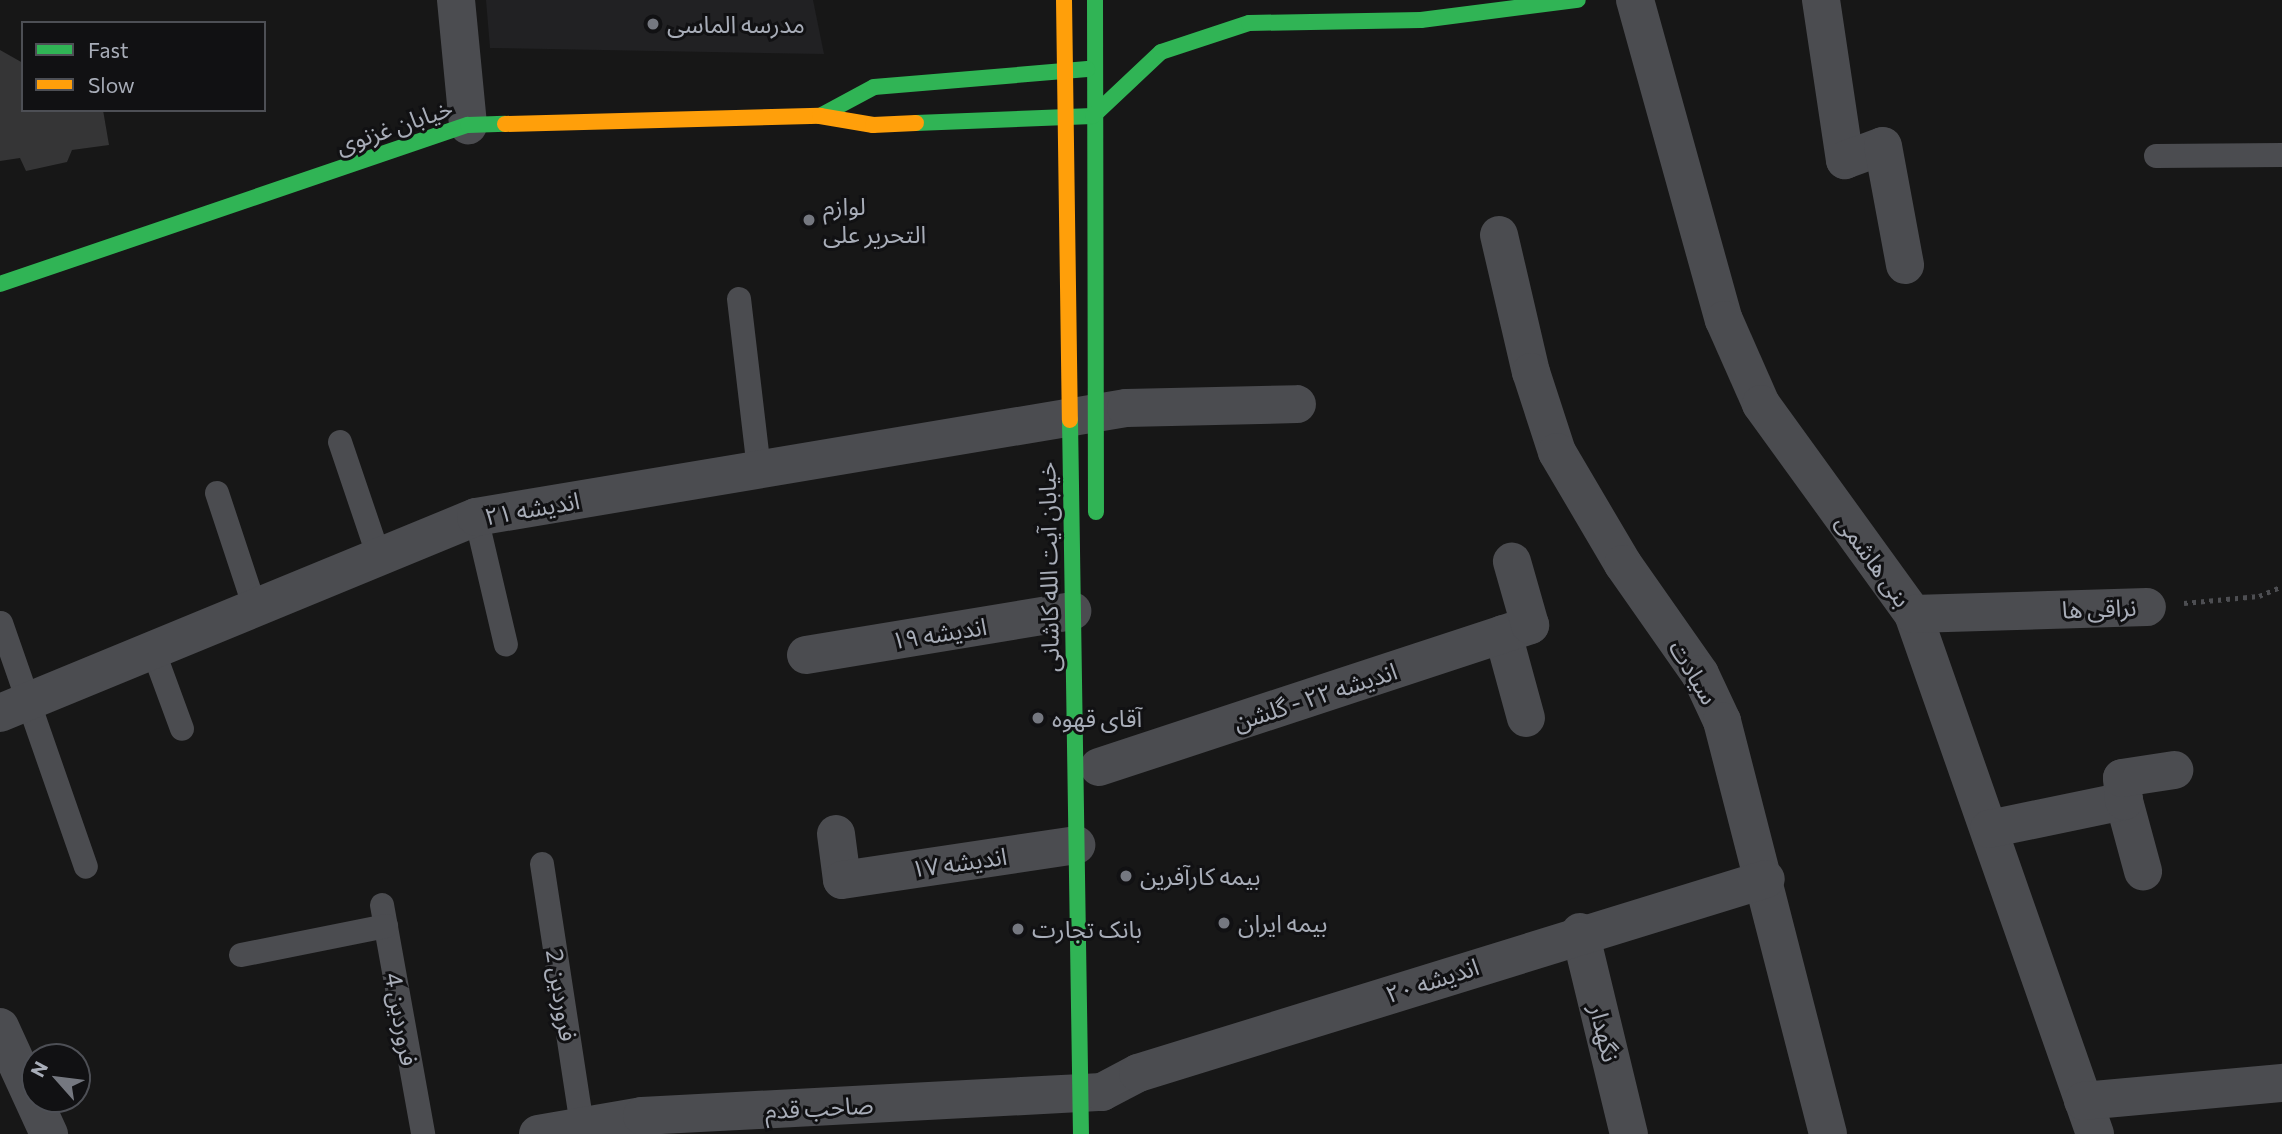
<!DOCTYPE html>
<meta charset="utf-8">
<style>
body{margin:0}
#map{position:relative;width:2282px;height:1134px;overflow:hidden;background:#171717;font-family:Commissioner,"Noto Sans Arabic",sans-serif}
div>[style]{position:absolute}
.built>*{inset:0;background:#212123}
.building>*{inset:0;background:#353536}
.path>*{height:4.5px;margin-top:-2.25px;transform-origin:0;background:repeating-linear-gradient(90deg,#4d4e52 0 3.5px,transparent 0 8.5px)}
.lane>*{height:24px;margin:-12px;padding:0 12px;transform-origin:12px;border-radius:12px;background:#4b4c50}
.street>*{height:38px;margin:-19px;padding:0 19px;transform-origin:19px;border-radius:19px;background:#4b4c50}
.fast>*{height:16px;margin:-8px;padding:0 8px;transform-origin:8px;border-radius:8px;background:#30b455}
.slow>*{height:16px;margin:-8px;padding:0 8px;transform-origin:8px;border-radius:8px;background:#ff9f0a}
.dots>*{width:19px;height:19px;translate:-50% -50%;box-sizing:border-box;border:4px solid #111113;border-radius:50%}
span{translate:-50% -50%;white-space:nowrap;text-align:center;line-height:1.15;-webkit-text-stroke:6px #111113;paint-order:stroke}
.poi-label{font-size:24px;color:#a8adb8}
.left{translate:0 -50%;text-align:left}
.street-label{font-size:24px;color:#a8adb8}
.legend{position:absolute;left:21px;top:21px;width:245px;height:91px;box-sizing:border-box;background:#111113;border:2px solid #4d4f55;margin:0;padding:9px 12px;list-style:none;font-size:21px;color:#a8adb8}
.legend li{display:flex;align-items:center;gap:14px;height:35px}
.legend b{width:35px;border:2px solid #4d4f55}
.north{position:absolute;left:21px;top:1043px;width:70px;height:70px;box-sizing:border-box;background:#111113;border:2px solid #4d4f55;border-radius:50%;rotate:298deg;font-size:19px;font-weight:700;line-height:28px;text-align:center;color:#a8adb8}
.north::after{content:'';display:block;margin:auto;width:24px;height:32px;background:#757880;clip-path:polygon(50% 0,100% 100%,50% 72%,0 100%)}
</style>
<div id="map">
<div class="built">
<div style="clip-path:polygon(486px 0,813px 0,824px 54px,490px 48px)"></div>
</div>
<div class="building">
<div style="clip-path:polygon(0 50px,23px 63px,23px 110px,103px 110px,109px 145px,72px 150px,67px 162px,26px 171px,20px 158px,0 161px)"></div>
</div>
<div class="path">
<div style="left:2184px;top:603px;width:75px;rotate:-5.3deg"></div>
<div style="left:2259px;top:596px;width:25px;rotate:-23deg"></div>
</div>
<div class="lane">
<div style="left:2156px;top:156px;width:126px;rotate:-0.5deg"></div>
<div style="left:739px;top:299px;width:171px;rotate:83.3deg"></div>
<div style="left:340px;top:442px;width:121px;rotate:71.3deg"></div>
<div style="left:217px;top:493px;width:121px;rotate:71.7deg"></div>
<div style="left:476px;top:517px;width:131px;rotate:76.8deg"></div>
<div style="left:1px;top:623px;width:258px;rotate:70.8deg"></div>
<div style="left:153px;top:650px;width:84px;rotate:69.8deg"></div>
<div style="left:542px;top:864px;width:265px;rotate:81.3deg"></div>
<div style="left:382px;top:905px;width:233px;rotate:79.8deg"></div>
<div style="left:241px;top:955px;width:148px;rotate:-11.3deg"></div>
</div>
<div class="street">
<div style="left:456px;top:0;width:126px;rotate:84.5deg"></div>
<div style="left:1635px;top:0;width:332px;rotate:74.5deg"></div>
<div style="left:1724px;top:320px;width:92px;rotate:66.2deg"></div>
<div style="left:1761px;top:404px;width:259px;rotate:54.1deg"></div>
<div style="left:1913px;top:614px;width:551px;rotate:70.71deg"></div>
<div style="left:1821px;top:0;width:162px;rotate:81.5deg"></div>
<div style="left:1845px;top:160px;width:40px;rotate:-20.2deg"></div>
<div style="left:1883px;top:146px;width:121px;rotate:79.5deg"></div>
<div style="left:1499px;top:235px;width:141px;rotate:76.9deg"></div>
<div style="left:1531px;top:372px;width:84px;rotate:72deg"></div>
<div style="left:1557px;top:452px;width:130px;rotate:59.5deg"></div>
<div style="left:1623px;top:564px;width:134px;rotate:55deg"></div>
<div style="left:1700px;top:674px;width:52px;rotate:64.9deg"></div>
<div style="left:1722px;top:721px;width:426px;rotate:75.6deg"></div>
<div style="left:1913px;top:614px;width:234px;rotate:-1.7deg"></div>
<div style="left:1503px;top:634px;width:87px;rotate:74.7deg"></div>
<div style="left:806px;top:655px;width:270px;rotate:-9.4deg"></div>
<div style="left:0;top:713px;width:515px;rotate:-22.38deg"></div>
<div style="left:476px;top:517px;width:659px;rotate:-9.52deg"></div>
<div style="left:1126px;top:408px;width:171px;rotate:-1.3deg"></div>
<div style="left:1099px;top:767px;width:454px;rotate:-18.2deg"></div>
<div style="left:1530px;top:625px;width:66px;rotate:-105.9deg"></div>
<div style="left:2124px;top:801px;width:73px;rotate:74.8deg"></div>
<div style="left:1989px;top:829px;width:138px;rotate:-11.7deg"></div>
<div style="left:2124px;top:801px;width:23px;rotate:-95deg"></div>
<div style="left:2122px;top:778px;width:53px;rotate:-8.7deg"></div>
<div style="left:836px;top:834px;width:46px;rotate:82.6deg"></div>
<div style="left:842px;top:880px;width:237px;rotate:-8.5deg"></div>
<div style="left:1580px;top:932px;width:208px;rotate:76.4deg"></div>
<div style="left:0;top:1027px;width:118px;rotate:65.4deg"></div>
<div style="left:2083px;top:1101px;width:200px;rotate:-5.2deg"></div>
<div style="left:538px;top:1134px;width:106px;rotate:-9.8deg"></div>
<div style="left:642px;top:1116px;width:461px;rotate:-3deg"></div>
<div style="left:1102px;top:1092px;width:41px;rotate:-27.8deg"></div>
<div style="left:1138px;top:1073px;width:657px;rotate:-17.17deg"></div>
</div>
<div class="fast">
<div style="left:1095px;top:0;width:512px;rotate:89.89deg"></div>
<div style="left:820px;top:116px;width:61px;rotate:-28.2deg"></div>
<div style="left:874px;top:87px;width:214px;rotate:-4.8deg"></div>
<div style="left:916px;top:123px;width:177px;rotate:-2.3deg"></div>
<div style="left:1093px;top:116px;width:93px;rotate:-43.3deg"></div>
<div style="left:1161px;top:52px;width:93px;rotate:-18.2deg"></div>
<div style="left:1249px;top:23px;width:172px;rotate:-1deg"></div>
<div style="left:1421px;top:20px;width:158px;rotate:-7.3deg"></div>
<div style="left:0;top:284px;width:494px;rotate:-18.8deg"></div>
<div style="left:468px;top:125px;width:37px;rotate:-2deg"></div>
<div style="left:1070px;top:420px;width:714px;rotate:89.12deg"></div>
</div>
<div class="slow">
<div style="left:1064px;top:0;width:420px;rotate:89.2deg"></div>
<div style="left:505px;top:124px;width:315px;rotate:-1.5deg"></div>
<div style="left:820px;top:116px;width:54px;rotate:9.6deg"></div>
<div style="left:873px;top:125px;width:43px;rotate:-2.7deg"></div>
</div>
<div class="dots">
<div style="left:653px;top:24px;background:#757880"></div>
<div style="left:809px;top:220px;background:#757880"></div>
<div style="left:1038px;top:718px;background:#757880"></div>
<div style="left:1126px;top:876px;background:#757880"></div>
<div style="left:1224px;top:923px;background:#757880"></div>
<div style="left:1018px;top:929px;background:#757880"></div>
</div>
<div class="poi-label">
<span class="left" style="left:667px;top:24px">مدرسه الماسی</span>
<span class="left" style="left:823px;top:220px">لوازم<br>التحریر علی</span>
<span class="left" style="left:1052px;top:718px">آقای قهوه</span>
<span class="left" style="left:1140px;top:876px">بیمه کارآفرین</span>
<span class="left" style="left:1238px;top:923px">بیمه ایران</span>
<span class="left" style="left:1032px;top:929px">بانک تجارت</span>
</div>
<div class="street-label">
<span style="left:394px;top:126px;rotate:-19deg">خیابان غزنوی</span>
<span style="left:532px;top:508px;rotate:-10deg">اندیشه ۲۱</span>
<span style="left:1874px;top:560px;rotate:54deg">بنی هاشمی</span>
<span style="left:1048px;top:567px;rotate:-91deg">خیابان آیت الله کاشانی</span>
<span style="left:2099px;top:608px;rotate:-2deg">نراقی ها</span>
<span style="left:939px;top:633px;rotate:-9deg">اندیشه ۱۹</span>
<span style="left:1694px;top:672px;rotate:59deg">سیادت</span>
<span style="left:1315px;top:696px;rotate:-18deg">اندیشه ۲۲ - گلشن</span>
<span style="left:959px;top:862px;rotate:-8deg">اندیشه ۱۷</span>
<span style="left:1432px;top:980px;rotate:-18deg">اندیشه ۲۰</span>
<span style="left:562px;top:995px;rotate:81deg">فروردین 2</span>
<span style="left:402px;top:1019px;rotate:80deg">فروردین 4</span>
<span style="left:1605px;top:1033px;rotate:76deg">نگهدار</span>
<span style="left:819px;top:1107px;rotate:-3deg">صاحب قدم</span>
</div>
<ul class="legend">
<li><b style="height:9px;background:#30b455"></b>Fast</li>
<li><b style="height:9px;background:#ff9f0a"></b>Slow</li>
</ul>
<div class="north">N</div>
</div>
